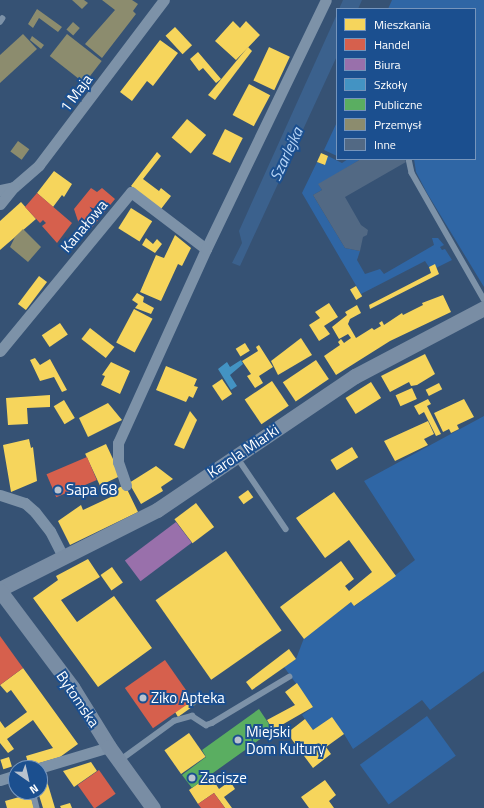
<!DOCTYPE html>
<meta charset="utf-8">
<style>
body{margin:0}
#map{position:relative;width:484px;height:808px;overflow:hidden;background:#365274;font-family:"Titillium Web",sans-serif}
div>[style]{position:absolute}
.green>*{inset:0;background:#2f66a5;transform-origin:0 0}
.water>*{inset:0;background:#3b618d}
.homes>*{inset:0;background:#f6d55c;transform-origin:0 0}
.shops>*{inset:0;background:#d6604d;transform-origin:0 0}
.offices>*{inset:0;background:#9970ab;transform-origin:0 0}
.schools>*{inset:0;background:#4393c3}
.public>*{inset:0;background:#5aae61}
.industry>*{inset:0;background:#8c8c6e;transform-origin:0 0}
.building>*{inset:0;background:#526984}
.lane>*{height:5.5px;margin:-2.75px;padding:0 2.75px;transform-origin:2.75px;border-radius:2.75px;background:#7d92a8}
.street>*{height:11px;margin:-5.5px;padding:0 5.5px;transform-origin:5.5px;border-radius:5.5px;background:#7d92a8}
.secondary>*{height:15px;margin:-7.5px;padding:0 7.5px;transform-origin:7.5px;border-radius:7.5px;background:#798da4}
.dots>*{width:11px;height:11px;translate:-50% -50%;box-sizing:border-box;border:2px solid #1b4f8f;border-radius:50%}
span{translate:-50% -50%;white-space:nowrap;text-align:center;line-height:1.15;-webkit-text-stroke:4px #1b4f8f;paint-order:stroke}
.street-label{font-size:15px;color:#fff}
.poi-label{font-size:15px;color:#fff}
.left{translate:0 -50%;text-align:left}
.water-label{font-size:16px;color:#b5d3f5;font-style:italic}
.legend{position:absolute;left:336px;top:8px;width:140px;height:152px;box-sizing:border-box;background:#1b4f8f;border:1px solid #7695bc;margin:0;padding:5px 7px;list-style:none;font-size:12px;color:#fff}
.legend li{display:flex;align-items:center;gap:8px;height:20px}
.legend b{width:20px;border:1px solid #7695bc}
.north{position:absolute;left:8px;top:760px;width:40px;height:40px;box-sizing:border-box;background:#1b4f8f;border:1px solid #7695bc;border-radius:50%;rotate:146deg;font-size:11px;font-weight:700;line-height:16px;text-align:center;color:#fff}
.north::after{content:'';display:block;margin:auto;width:14px;height:18px;background:#b9c2ce;clip-path:polygon(50% 0,100% 100%,50% 72%,0 100%)}
</style>
<div id="map">
<div class="green">
<div style="clip-path:polygon(392px 0,484px 0,484px 287px,427px 193px,416px 172px,414px 159px,475px 159px,475px 9px,388px 9px)"></div>
<div style="clip-path:polygon(337px 122px,337px 156px,324px 150px)"></div>
<div style="clip-path:polygon(328px 156px,342px 163px,348px 159px,361px 159px,319px 185px,322px 190px,313px 195px,345px 248px,360px 251px,357px 260px,365px 274px,380px 269px,384px 274px,434px 245px,432px 238px,438px 238px,444px 245px,440px 247px,442px 250px,445px 249px,452px 260px,436px 268px,434px 265px,429px 267px,425px 261px,361px 294px,302px 193px,317px 162px,324px 165px)"></div>
<div style="clip-path:polygon(484px 416px,484px 671px,430px 710px,422px 700px,353px 749px,344px 734px,313px 730px,302px 715px,313px 707px,284px 667px,296px 659px,304px 638px,351px 602px,355px 606px,415px 560px,364px 481px)"></div>
<div style="left:427px;top:716px;width:49px;height:83px;rotate:54deg"></div>
</div>
<div class="water">
<div style="clip-path:polygon(343px 0,362px 0,358px 9px,339px 9px)"></div>
<div style="clip-path:polygon(337px 14px,337px 56px,240px 266px,232px 263px,242px 243px,239px 231px)"></div>
</div>
<div class="homes">
<div style="clip-path:polygon(233px 21px,240px 28px,246px 21px,260px 35px,236px 60px,215px 41px)"></div>
<div style="left:175px;top:27px;width:25px;height:13px;rotate:47deg"></div>
<div style="clip-path:polygon(160px 40px,178px 53px,153px 86px,147px 81px,132px 101px,120px 92px)"></div>
<div style="clip-path:polygon(248px 47px,252px 51px,215px 100px,208px 95px)"></div>
<div style="left:269px;top:47px;width:23px;height:37px;rotate:25deg"></div>
<div style="clip-path:polygon(198px 52px,221px 79px,216px 83px,203px 68px,199px 71px,190px 59px)"></div>
<div style="left:249px;top:84px;width:24px;height:35px;rotate:28deg"></div>
<div style="left:187px;top:119px;width:25px;height:24px;rotate:40deg"></div>
<div style="left:225px;top:129px;width:20px;height:28px;rotate:27deg"></div>
<div style="clip-path:polygon(157px 152px,161px 156px,143px 179px,159px 191px,161px 188px,171px 196px,161px 209px,131px 186px)"></div>
<div style="clip-path:polygon(321px 153px,328px 156px,325px 165px,317px 162px)"></div>
<div style="clip-path:polygon(54px 171px,72px 184px,64px 197px,62px 195px,53px 207px,37px 193px)"></div>
<div style="clip-path:polygon(21px 202px,36px 219px,0 250px,0 221px)"></div>
<div style="left:131px;top:208px;width:25px;height:24px;rotate:32deg"></div>
<div style="clip-path:polygon(175px 235px,191px 248px,182px 266px,178px 264px,161px 301px,140px 292px,156px 255px,164px 258px)"></div>
<div style="clip-path:polygon(146px 238px,153px 244px,157px 239px,162px 244px,155px 253px,142px 245px)"></div>
<div style="clip-path:polygon(435px 264px,439px 274px,370px 309px,369px 305px,431px 273px,429px 267px)"></div>
<div style="left:39px;top:276px;width:10px;height:35px;rotate:37deg"></div>
<div style="left:356px;top:286px;width:12px;height:7px;rotate:59deg"></div>
<div style="clip-path:polygon(137px 293px,144px 297px,143px 302px,154px 308px,151px 314px,135px 308px,138px 304px,132px 300px)"></div>
<div style="clip-path:polygon(443px 295px,451px 312px,390px 341px,336px 375px,324px 356px,340px 345px,338px 342px,341px 339px,344px 343px,351px 338px,348px 334px,339px 339px,332px 327px,347px 315px,345px 312px,357px 305px,361px 313px,350px 319px,348px 324px,356px 338px,372px 328px,374px 330px,381px 326px,379px 323px,382px 321px,384px 325px,402px 313px,403px 315px,423px 305px,422px 303px)"></div>
<div style="clip-path:polygon(329px 303px,338px 317px,324px 326px,330px 334px,319px 341px,309px 325px,320px 318px,315px 312px)"></div>
<div style="left:134px;top:309px;width:21px;height:38px;rotate:28deg"></div>
<div style="left:60px;top:323px;width:14px;height:22px;rotate:56deg"></div>
<div style="left:90px;top:328px;width:31px;height:14px;rotate:38deg"></div>
<div style="clip-path:polygon(301px 338px,312px 355px,278px 375px,271px 361px)"></div>
<div style="left:245px;top:343px;width:9px;height:11px;rotate:58deg"></div>
<div style="clip-path:polygon(259px 345px,273px 367px,259px 376px,263px 383px,255px 388px,247px 376px,251px 374px,242px 361px,258px 351px,256px 347px)"></div>
<div style="clip-path:polygon(425px 354px,435px 374px,417px 385px,411px 386px,409px 382px,390px 392px,381px 376px)"></div>
<div style="clip-path:polygon(35px 358px,40px 365px,50px 359px,67px 390px,62px 392px,54px 377px,40px 381px,30px 360px)"></div>
<div style="left:316px;top:360px;width:23px;height:40px;rotate:56deg"></div>
<div style="clip-path:polygon(111px 362px,130px 371px,120px 394px,101px 385px,105px 376px,102px 375px)"></div>
<div style="clip-path:polygon(166px 366px,197px 379px,194px 386px,198px 387px,193px 398px,189px 396px,186px 402px,156px 390px)"></div>
<div style="left:222px;top:379px;width:18px;height:12px;rotate:56deg"></div>
<div style="left:272px;top:381px;width:30px;height:33px;rotate:56deg"></div>
<div style="left:371px;top:382px;width:19px;height:30px;rotate:58deg"></div>
<div style="left:439px;top:383px;width:7px;height:15px;rotate:63deg"></div>
<div style="left:412px;top:388px;width:12px;height:18px;rotate:66deg"></div>
<div style="clip-path:polygon(50px 395px,50px 407px,27px 408px,28px 424px,8px 425px,6px 398px)"></div>
<div style="clip-path:polygon(428px 399px,431px 404px,427px 406px,441px 434px,436px 436px,424px 412px,419px 415px,414px 406px)"></div>
<div style="clip-path:polygon(464px 399px,474px 417px,457px 425px,459px 429px,451px 433px,449px 429px,443px 432px,434px 413px)"></div>
<div style="left:64px;top:400px;width:21px;height:12px;rotate:59deg"></div>
<div style="clip-path:polygon(108px 403px,122px 420px,88px 437px,79px 418px)"></div>
<div style="clip-path:polygon(190px 411px,197px 420px,184px 449px,174px 445px)"></div>
<div style="clip-path:polygon(428px 421px,434px 434px,424px 439px,428px 445px,395px 461px,384px 441px)"></div>
<div style="clip-path:polygon(29px 439px,31px 448px,33px 447px,37px 481px,11px 492px,3px 445px)"></div>
<div style="left:106px;top:444px;width:35px;height:23px;rotate:65deg"></div>
<div style="left:352px;top:447px;width:12px;height:25px;rotate:59deg"></div>
<div style="clip-path:polygon(156px 466px,173px 479px,161px 487px,163px 491px,141px 504px,129px 483px)"></div>
<div style="clip-path:polygon(125px 485px,138px 512px,70px 545px,58px 521px,81px 505px,83px 510px,113px 496px,111px 491px)"></div>
<div style="left:248px;top:490px;width:9px;height:12px;rotate:54deg"></div>
<div style="clip-path:polygon(334px 492px,396px 576px,354px 606px,351px 602px,304px 639px,280px 607px,341px 561px,354px 579px,345px 586px,349px 591px,372px 572px,349px 540px,325px 558px,296px 518px)"></div>
<div style="left:196px;top:503px;width:30px;height:27px;rotate:53deg"></div>
<div style="left:226px;top:551px;width:97px;height:86px;rotate:55deg"></div>
<div style="clip-path:polygon(88px 559px,100px 577px,61px 600px,77px 622px,114px 596px,152px 648px,98px 687px,33px 598px,58px 580px,56px 576px)"></div>
<div style="left:112px;top:567px;width:19px;height:14px;rotate:55deg"></div>
<div style="clip-path:polygon(289px 649px,296px 659px,252px 690px,246px 682px)"></div>
<div style="clip-path:polygon(23px 668px,78px 744px,60px 757px,29px 766px,26px 756px,53px 748px,33px 720px,7px 739px,14px 749px,8px 753px,0 743px,0 721px,5px 728px,27px 712px,11px 690px,7px 693px,0 685px)"></div>
<div style="clip-path:polygon(297px 683px,313px 707px,273px 730px,267px 720px,295px 705px,285px 692px)"></div>
<div style="clip-path:polygon(200px 695px,203px 699px,178px 717px,175px 712px)"></div>
<div style="clip-path:polygon(332px 717px,344px 734px,326px 747px,331px 754px,313px 768px,287px 733px,305px 719px,313px 730px)"></div>
<div style="left:189px;top:733px;width:29px;height:30px;rotate:55deg"></div>
<div style="left:9px;top:757px;width:10px;height:9px;rotate:73deg"></div>
<div style="clip-path:polygon(91px 762px,97px 771px,74px 787px,63px 771px)"></div>
<div style="clip-path:polygon(210px 775px,219px 789px,230px 781px,235px 789px,224px 797px,232px 808px,225px 808px,214px 793px,198px 804px,189px 790px)"></div>
<div style="clip-path:polygon(46px 778px,55px 808px,43px 808px,38px 792px,40px 780px)"></div>
<div style="clip-path:polygon(325px 780px,336px 795px,329px 801px,334px 808px,309px 808px,301px 797px)"></div>
<div style="clip-path:polygon(30px 794px,34px 808px,7px 808px,5px 801px)"></div>
<div style="clip-path:polygon(70px 803px,72px 808px,61px 808px,60px 806px)"></div>
</div>
<div class="shops">
<div style="clip-path:polygon(91px 188px,97px 192px,102px 188px,115px 199px,90px 230px,78px 221px,74px 209px)"></div>
<div style="clip-path:polygon(37px 193px,72px 223px,57px 243px,42px 226px,46px 223px,43px 220px,40px 223px,25px 207px)"></div>
<div style="left:87px;top:457px;width:25px;height:44px;rotate:67deg"></div>
<div style="clip-path:polygon(0 636px,23px 668px,0 685px)"></div>
<div style="left:165px;top:660px;width:49px;height:49px;rotate:55deg"></div>
<div style="left:99px;top:770px;width:29px;height:26px;rotate:55deg"></div>
<div style="clip-path:polygon(214px 793px,225px 808px,201px 808px,198px 804px)"></div>
</div>
<div class="offices">
<div style="left:176px;top:522px;width:26px;height:64px;rotate:53deg"></div>
</div>
<div class="schools">
<div style="clip-path:polygon(241px 360px,243px 364px,230px 375px,237px 386px,231px 390px,218px 369px,227px 362px,230px 367px)"></div>
</div>
<div class="public">
<div style="clip-path:polygon(259px 709px,273px 730px,192px 788px,182px 775px,206px 757px,202px 750px)"></div>
</div>
<div class="industry">
<div style="clip-path:polygon(72px 0,84px 0,88px 3px,82px 9px)"></div>
<div style="clip-path:polygon(102px 0,132px 0,138px 4px,133px 11px,136px 14px,102px 58px,85px 44px,115px 10px)"></div>
<div style="clip-path:polygon(37px 9px,62px 27px,58px 32px,39px 18px,33px 28px,28px 24px)"></div>
<div style="left:73px;top:22px;width:9px;height:10px;rotate:41deg"></div>
<div style="clip-path:polygon(23px 34px,37px 49px,0 83px,0 55px)"></div>
<div style="left:67px;top:34px;width:44px;height:28px;rotate:38deg"></div>
<div style="clip-path:polygon(32px 36px,44px 45px,41px 49px,30px 40px)"></div>
<div style="left:18px;top:141px;width:14px;height:13px;rotate:36deg"></div>
<div style="clip-path:polygon(23px 229px,41px 247px,28px 262px,10px 247px,15px 237px)"></div>
</div>
<div class="building">
<div style="clip-path:polygon(361px 159px,404px 159px,406px 162px,345px 197px,361px 225px,368px 230px,367px 235px,363px 237px,360px 251px,345px 248px,313px 195px,322px 190px,318px 184px)"></div>
</div>
<div class="lane">
<div style="left:0;top:22px;width:4px;rotate:-56deg"></div>
<div style="left:409px;top:159px;width:14px;rotate:78deg"></div>
<div style="left:412px;top:173px;width:145px;rotate:60.3deg"></div>
<div style="left:237px;top:457px;width:87px;rotate:55.8deg"></div>
<div style="left:119px;top:761px;width:68px;rotate:-36deg"></div>
<div style="left:174px;top:721px;width:19px;rotate:-16deg"></div>
<div style="left:192px;top:716px;width:17px;rotate:33deg"></div>
<div style="left:206px;top:725px;width:6px;rotate:-18deg"></div>
<div style="left:212px;top:723px;width:90px;rotate:-30.9deg"></div>
<div style="left:33px;top:792px;width:16px;rotate:76deg"></div>
</div>
<div class="street">
<div style="left:0;top:190px;width:14px;rotate:-12deg"></div>
<div style="left:14px;top:187px;width:33px;rotate:-41deg"></div>
<div style="left:39px;top:165px;width:207px;rotate:-52.9deg"></div>
<div style="left:0;top:204px;width:22px;rotate:-51deg"></div>
<div style="left:0;top:351px;width:206px;rotate:-50.5deg"></div>
<div style="left:131px;top:192px;width:94px;rotate:37.2deg"></div>
<div style="left:126px;top:485px;width:24px;rotate:-109deg"></div>
<div style="left:118px;top:462px;width:19px;rotate:-90deg"></div>
<div style="left:118px;top:443px;width:213px;rotate:-65.6deg"></div>
<div style="left:206px;top:249px;width:276px;rotate:-64.3deg"></div>
<div style="left:0;top:495px;width:26px;rotate:18deg"></div>
<div style="left:25px;top:503px;width:13px;rotate:42deg"></div>
<div style="left:35px;top:512px;width:24px;rotate:52deg"></div>
<div style="left:50px;top:531px;width:30px;rotate:63deg"></div>
<div style="left:39px;top:768px;width:73px;rotate:-16.7deg"></div>
<div style="left:0;top:780px;width:17px;rotate:-17deg"></div>
</div>
<div class="secondary">
<div style="left:0;top:589px;width:176px;rotate:-26.7deg"></div>
<div style="left:157px;top:510px;width:239px;rotate:-34.1deg"></div>
<div style="left:355px;top:376px;width:146px;rotate:-27.8deg"></div>
<div style="left:0;top:591px;width:120px;rotate:53.1deg"></div>
<div style="left:72px;top:687px;width:70px;rotate:58.3deg"></div>
<div style="left:109px;top:747px;width:75px;rotate:54.2deg"></div>
</div>
<div class="dots">
<div style="left:58px;top:490px;background:#b9c2ce"></div>
<div style="left:143px;top:698px;background:#b9c2ce"></div>
<div style="left:238px;top:740px;background:#b9c2ce"></div>
<div style="left:192px;top:778px;background:#b9c2ce"></div>
</div>
<div class="street-label">
<span style="left:76px;top:93px;rotate:-53deg">1 Maja</span>
<span style="left:84px;top:226px;rotate:-50deg">Kanałowa</span>
<span style="left:243px;top:451px;rotate:-34deg">Karola Miarki</span>
<span style="left:78px;top:699px;rotate:56deg">Bytomska</span>
</div>
<div class="poi-label">
<span class="left" style="left:66px;top:490px">Sapa 68</span>
<span class="left" style="left:151px;top:698px">Ziko Apteka</span>
<span class="left" style="left:246px;top:740px">Miejski<br>Dom Kultury</span>
<span class="left" style="left:200px;top:778px">Zacisze</span>
</div>
<div class="water-label">
<span style="left:286px;top:154px;rotate:-65deg">Szarlejka</span>
</div>
<ul class="legend">
<li><b style="height:11px;background:#f6d55c"></b>Mieszkania</li>
<li><b style="height:11px;background:#d6604d"></b>Handel</li>
<li><b style="height:11px;background:#9970ab"></b>Biura</li>
<li><b style="height:11px;background:#4393c3"></b>Szkoły</li>
<li><b style="height:11px;background:#5aae61"></b>Publiczne</li>
<li><b style="height:11px;background:#8c8c6e"></b>Przemysł</li>
<li><b style="height:11px;background:#526984"></b>Inne</li>
</ul>
<div class="north">N</div>
</div>
